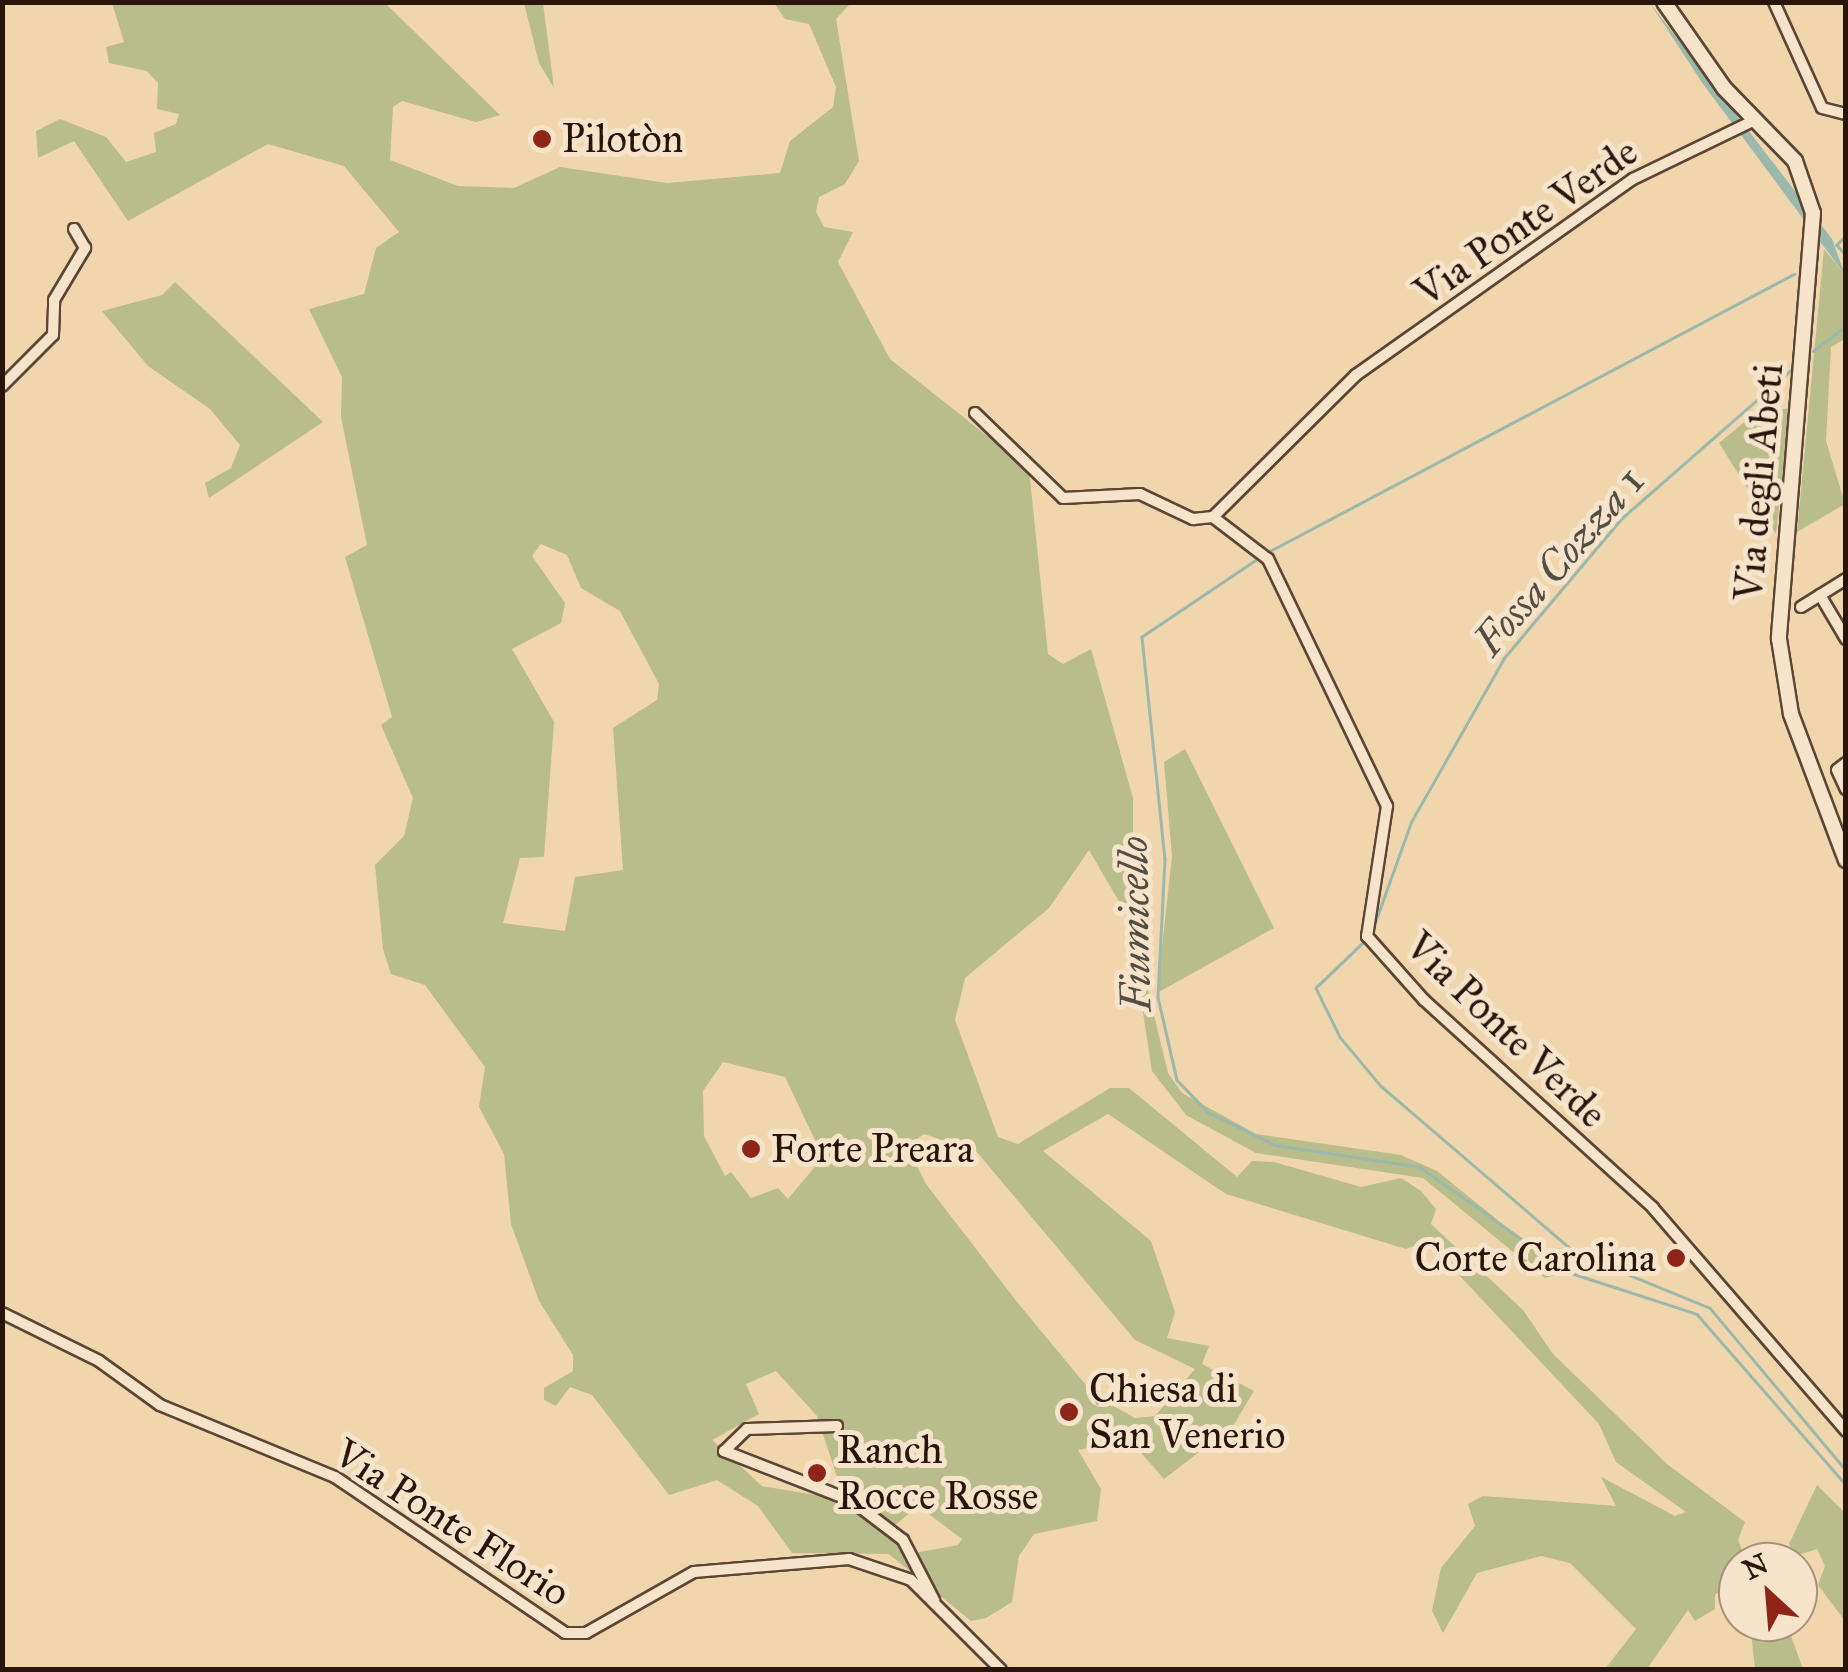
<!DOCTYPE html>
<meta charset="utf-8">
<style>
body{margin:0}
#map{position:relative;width:1848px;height:1672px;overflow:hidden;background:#f1d5ad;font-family:"IM FELL Great Primer",serif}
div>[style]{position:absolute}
.green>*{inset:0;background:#b8bd8b}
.water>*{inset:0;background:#9bb8ac}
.stream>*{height:2.5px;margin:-1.25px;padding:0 1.25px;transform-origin:1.25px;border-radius:1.25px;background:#9bb8ac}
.roads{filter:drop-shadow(2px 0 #5c4534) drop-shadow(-2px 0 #5c4534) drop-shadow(0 2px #5c4534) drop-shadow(0 -2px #5c4534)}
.street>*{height:10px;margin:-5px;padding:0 5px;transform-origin:5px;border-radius:5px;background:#f6e4ca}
.secondary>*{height:14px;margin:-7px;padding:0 7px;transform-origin:7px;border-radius:7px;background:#f6e4ca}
.dots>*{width:28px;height:28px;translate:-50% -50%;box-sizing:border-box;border:5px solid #f6e4ca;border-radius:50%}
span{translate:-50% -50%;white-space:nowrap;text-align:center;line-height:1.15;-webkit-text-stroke:10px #f6e4ca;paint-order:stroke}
.poi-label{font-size:40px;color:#2a150c}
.left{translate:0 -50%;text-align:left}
.right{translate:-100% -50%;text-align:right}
.street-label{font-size:40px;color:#2a150c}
.water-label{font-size:42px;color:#524e44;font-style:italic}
.frame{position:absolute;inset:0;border:5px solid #2a150c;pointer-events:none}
.north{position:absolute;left:1718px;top:1542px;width:100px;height:100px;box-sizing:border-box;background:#f6e4ca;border:2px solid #a4917e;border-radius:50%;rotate:334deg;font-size:28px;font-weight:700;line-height:40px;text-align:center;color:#2a150c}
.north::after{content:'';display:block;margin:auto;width:35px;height:45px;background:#8f2418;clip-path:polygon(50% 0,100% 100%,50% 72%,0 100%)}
</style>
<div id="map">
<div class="green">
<div style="clip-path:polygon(evenodd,112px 3px,385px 3px,500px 115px,476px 122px,402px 101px,393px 107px,390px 160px,458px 186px,514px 188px,560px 167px,667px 183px,780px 173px,790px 141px,833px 107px,836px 87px,809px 24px,785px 19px,774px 3px,851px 3px,836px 19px,859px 161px,845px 184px,819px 197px,816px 212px,824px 227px,853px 232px,838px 262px,890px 359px,1029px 469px,1048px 654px,1063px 664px,1091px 649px,1133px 798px,1133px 900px,1124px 910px,1089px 850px,1049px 908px,965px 978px,955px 1020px,998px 1137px,1018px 1144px,1110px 1088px,1129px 1088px,1237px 1177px,1252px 1161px,1274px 1162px,1361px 1187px,1401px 1178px,1421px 1191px,1436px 1209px,1431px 1224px,1523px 1310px,1553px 1354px,1667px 1464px,1745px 1522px,1738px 1540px,1747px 1562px,1738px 1562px,1738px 1585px,1715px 1594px,1715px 1609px,1695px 1621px,1688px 1610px,1647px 1669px,1605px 1669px,1636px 1629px,1570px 1563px,1541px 1556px,1477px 1573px,1443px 1633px,1432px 1611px,1441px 1568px,1475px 1526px,1468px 1504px,1483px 1496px,1616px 1506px,1601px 1477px,1675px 1516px,1686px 1512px,1616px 1462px,1599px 1424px,1427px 1241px,1406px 1249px,1226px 1194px,1108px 1114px,1043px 1151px,1151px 1241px,1175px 1312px,1167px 1338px,1209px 1346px,1202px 1364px,1254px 1391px,1233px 1426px,1164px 1479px,1129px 1439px,1078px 1450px,1101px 1489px,1097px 1521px,1034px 1534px,1019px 1556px,1012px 1602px,986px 1618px,971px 1621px,889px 1554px,792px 1553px,758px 1506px,717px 1480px,669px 1495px,592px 1395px,570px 1387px,556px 1406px,544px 1400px,544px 1388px,573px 1371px,573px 1355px,539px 1301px,511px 1224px,504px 1154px,479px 1107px,485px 1067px,425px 985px,391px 974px,383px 949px,375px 865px,404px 836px,413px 798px,381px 725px,392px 717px,345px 557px,367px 545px,341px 417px,342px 377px,309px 309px,364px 294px,376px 248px,399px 232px,344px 166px,268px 144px,128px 221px,74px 141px,38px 158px,36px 131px,60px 119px,106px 137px,126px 162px,156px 152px,154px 133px,176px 124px,179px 114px,157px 109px,158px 83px,147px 71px,109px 63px,106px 47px,124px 42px,112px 3px,541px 544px,567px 555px,581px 588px,620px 611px,659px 684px,657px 700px,613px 728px,623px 870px,575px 877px,565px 931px,503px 923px,520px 858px,544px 857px,554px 722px,512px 649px,561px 623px,565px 603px,532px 556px,541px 544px,112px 3px,723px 1062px,785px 1077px,823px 1157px,788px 1199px,778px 1188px,751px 1198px,731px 1172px,725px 1176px,704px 1136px,703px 1091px,723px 1062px,112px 3px,924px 1134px,976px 1151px,1135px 1340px,1195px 1369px,1155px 1416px,1135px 1418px,1094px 1395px,1017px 1302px,926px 1184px,907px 1146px,924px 1134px,112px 3px,776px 1371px,817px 1416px,841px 1489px,815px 1495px,762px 1486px,712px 1440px,759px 1414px,746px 1384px,776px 1371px,112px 3px,918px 1506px,962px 1539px,958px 1545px,915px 1553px,895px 1525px,918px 1506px)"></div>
<div style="clip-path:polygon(524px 3px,543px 3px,554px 88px,539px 63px)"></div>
<div style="clip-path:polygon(1824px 249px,1845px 275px,1845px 339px,1831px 347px,1826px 441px,1845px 504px,1797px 532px)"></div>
<div style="clip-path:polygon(175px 282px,323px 422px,209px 498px,205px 483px,231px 468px,240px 445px,210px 409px,148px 366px,102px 311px,162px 295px)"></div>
<div style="clip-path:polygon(1790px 408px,1776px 534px,1719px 443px,1753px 415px)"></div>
<div style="clip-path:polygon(1185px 749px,1274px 928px,1157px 993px,1172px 856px,1164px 762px)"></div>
<div style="clip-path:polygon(1147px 986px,1168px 1073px,1182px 1093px,1256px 1134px,1401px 1155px,1437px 1171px,1563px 1273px,1545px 1278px,1423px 1178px,1256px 1153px,1186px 1115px,1152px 1071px,1140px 993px)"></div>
<div style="clip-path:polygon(1817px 1485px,1845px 1513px,1845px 1621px,1818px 1585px,1825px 1566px,1817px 1549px,1795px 1556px,1789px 1544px)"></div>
<div style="clip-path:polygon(1750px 1622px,1786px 1622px,1803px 1669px,1755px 1669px)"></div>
</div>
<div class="water">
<div style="clip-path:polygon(1650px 3px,1832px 239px,1845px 275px,1703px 84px)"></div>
</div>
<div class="stream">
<div style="left:1846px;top:236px;width:13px;rotate:135deg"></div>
<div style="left:1837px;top:245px;width:13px;rotate:48deg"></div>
<div style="left:1813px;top:351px;width:41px;rotate:-37.1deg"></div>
<div style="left:1268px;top:552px;width:595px;rotate:-27.86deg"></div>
<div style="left:1258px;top:559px;width:140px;rotate:146.1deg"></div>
<div style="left:1142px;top:637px;width:223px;rotate:84.1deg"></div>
<div style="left:1165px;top:859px;width:138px;rotate:92.9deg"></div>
<div style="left:1158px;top:997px;width:85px;rotate:77.1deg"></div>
<div style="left:1177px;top:1080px;width:45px;rotate:45.9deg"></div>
<div style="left:1208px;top:1112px;width:75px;rotate:26.2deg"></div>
<div style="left:1275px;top:1145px;width:147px;rotate:8.6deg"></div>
<div style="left:1420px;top:1167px;width:181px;rotate:35.4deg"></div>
<div style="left:1568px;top:1272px;width:136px;rotate:18deg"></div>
<div style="left:1697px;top:1314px;width:227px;rotate:48.9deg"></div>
<div style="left:1372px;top:931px;width:116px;rotate:-70.3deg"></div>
<div style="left:1411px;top:822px;width:189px;rotate:-60.4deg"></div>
<div style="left:1504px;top:658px;width:183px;rotate:-49.9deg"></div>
<div style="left:1622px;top:518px;width:226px;rotate:-41.2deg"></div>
<div style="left:1364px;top:942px;width:66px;rotate:136.2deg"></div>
<div style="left:1316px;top:988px;width:55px;rotate:63.9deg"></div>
<div style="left:1340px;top:1037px;width:64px;rotate:50.1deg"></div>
<div style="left:1381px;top:1086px;width:257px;rotate:40.6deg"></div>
<div style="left:1576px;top:1253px;width:145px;rotate:22.3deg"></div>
<div style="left:1710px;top:1308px;width:212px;rotate:50deg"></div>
</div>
<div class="roads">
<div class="street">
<div style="left:1774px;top:2px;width:116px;rotate:65.6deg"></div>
<div style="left:1822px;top:108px;width:25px;rotate:14deg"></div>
<div style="left:2px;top:386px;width:72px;rotate:-45deg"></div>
<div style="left:53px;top:335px;width:35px;rotate:-88deg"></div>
<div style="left:54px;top:300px;width:61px;rotate:-59.2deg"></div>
<div style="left:85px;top:248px;width:22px;rotate:-120deg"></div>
<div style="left:975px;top:413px;width:122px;rotate:44deg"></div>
<div style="left:1063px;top:498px;width:77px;rotate:-3deg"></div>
<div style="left:1140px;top:494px;width:59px;rotate:25.3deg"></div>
<div style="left:1193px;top:519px;width:20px;rotate:-6deg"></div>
<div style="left:1213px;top:517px;width:202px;rotate:-44.8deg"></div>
<div style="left:1356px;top:375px;width:339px;rotate:-35.3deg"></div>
<div style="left:1633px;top:179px;width:136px;rotate:-25.8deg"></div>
<div style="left:1213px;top:517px;width:69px;rotate:37.4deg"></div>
<div style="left:1268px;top:559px;width:274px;rotate:64.3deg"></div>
<div style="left:1387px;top:806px;width:132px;rotate:98.7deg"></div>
<div style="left:1367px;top:936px;width:86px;rotate:48.3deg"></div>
<div style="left:1424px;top:1000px;width:309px;rotate:42.2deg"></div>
<div style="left:1653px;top:1208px;width:295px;rotate:49.1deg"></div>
<div style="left:1820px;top:595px;width:51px;rotate:59.4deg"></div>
<div style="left:1801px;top:607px;width:53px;rotate:-31.9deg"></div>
<div style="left:1846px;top:763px;width:11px;rotate:142deg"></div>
<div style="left:1837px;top:770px;width:21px;rotate:65deg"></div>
<div style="left:2px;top:1313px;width:108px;rotate:26.3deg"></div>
<div style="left:99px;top:1361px;width:75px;rotate:35.8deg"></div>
<div style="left:160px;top:1405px;width:189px;rotate:22.4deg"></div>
<div style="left:335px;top:1477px;width:278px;rotate:34.1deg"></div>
<div style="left:565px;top:1633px;width:21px"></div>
<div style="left:586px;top:1633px;width:124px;rotate:-29.5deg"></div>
<div style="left:694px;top:1572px;width:156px;rotate:-4.8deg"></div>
<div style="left:849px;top:1559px;width:65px;rotate:18.7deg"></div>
<div style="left:911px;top:1580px;width:127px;rotate:45deg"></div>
<div style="left:837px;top:1426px;width:90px;rotate:178.1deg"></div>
<div style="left:747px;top:1429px;width:32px;rotate:136deg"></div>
<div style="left:724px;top:1451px;width:137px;rotate:21.3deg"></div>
<div style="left:852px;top:1501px;width:64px;rotate:37.4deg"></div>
<div style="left:903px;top:1540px;width:68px;rotate:62.7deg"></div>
</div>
<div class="secondary">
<div style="left:1664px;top:2px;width:105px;rotate:55.1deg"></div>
<div style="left:1724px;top:88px;width:102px;rotate:45.8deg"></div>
<div style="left:1795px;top:161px;width:55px;rotate:70.9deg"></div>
<div style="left:1813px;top:213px;width:427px;rotate:94.6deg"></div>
<div style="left:1779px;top:639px;width:76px;rotate:80.9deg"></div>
<div style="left:1791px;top:714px;width:156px;rotate:69.4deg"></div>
</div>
</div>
<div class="dots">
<div style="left:542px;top:139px;background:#8f2418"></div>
<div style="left:751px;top:1149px;background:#8f2418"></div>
<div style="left:1676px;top:1258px;background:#8f2418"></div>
<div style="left:1069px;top:1412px;background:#8f2418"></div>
<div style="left:817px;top:1473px;background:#8f2418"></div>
</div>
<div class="poi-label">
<span class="left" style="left:562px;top:139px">Pilotòn</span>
<span class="left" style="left:771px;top:1149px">Forte Preara</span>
<span class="right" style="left:1656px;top:1258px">Corte Carolina</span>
<span class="left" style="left:1089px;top:1412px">Chiesa di<br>San Venerio</span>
<span class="left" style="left:837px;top:1473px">Ranch<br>Rocce Rosse</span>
</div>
<div class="street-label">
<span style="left:1526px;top:222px;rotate:-35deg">Via Ponte Verde</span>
<span style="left:1759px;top:482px;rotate:-85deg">Via degli Abeti</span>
<span style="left:1506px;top:1030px;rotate:44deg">Via Ponte Verde</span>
<span style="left:452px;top:1523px;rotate:33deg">Via Ponte Florio</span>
</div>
<div class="water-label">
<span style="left:1559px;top:561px;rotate:-49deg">Fossa Cozza 1</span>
<span style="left:1135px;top:924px;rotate:-91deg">Fiumicello</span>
</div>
<div class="frame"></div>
<div class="north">N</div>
</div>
